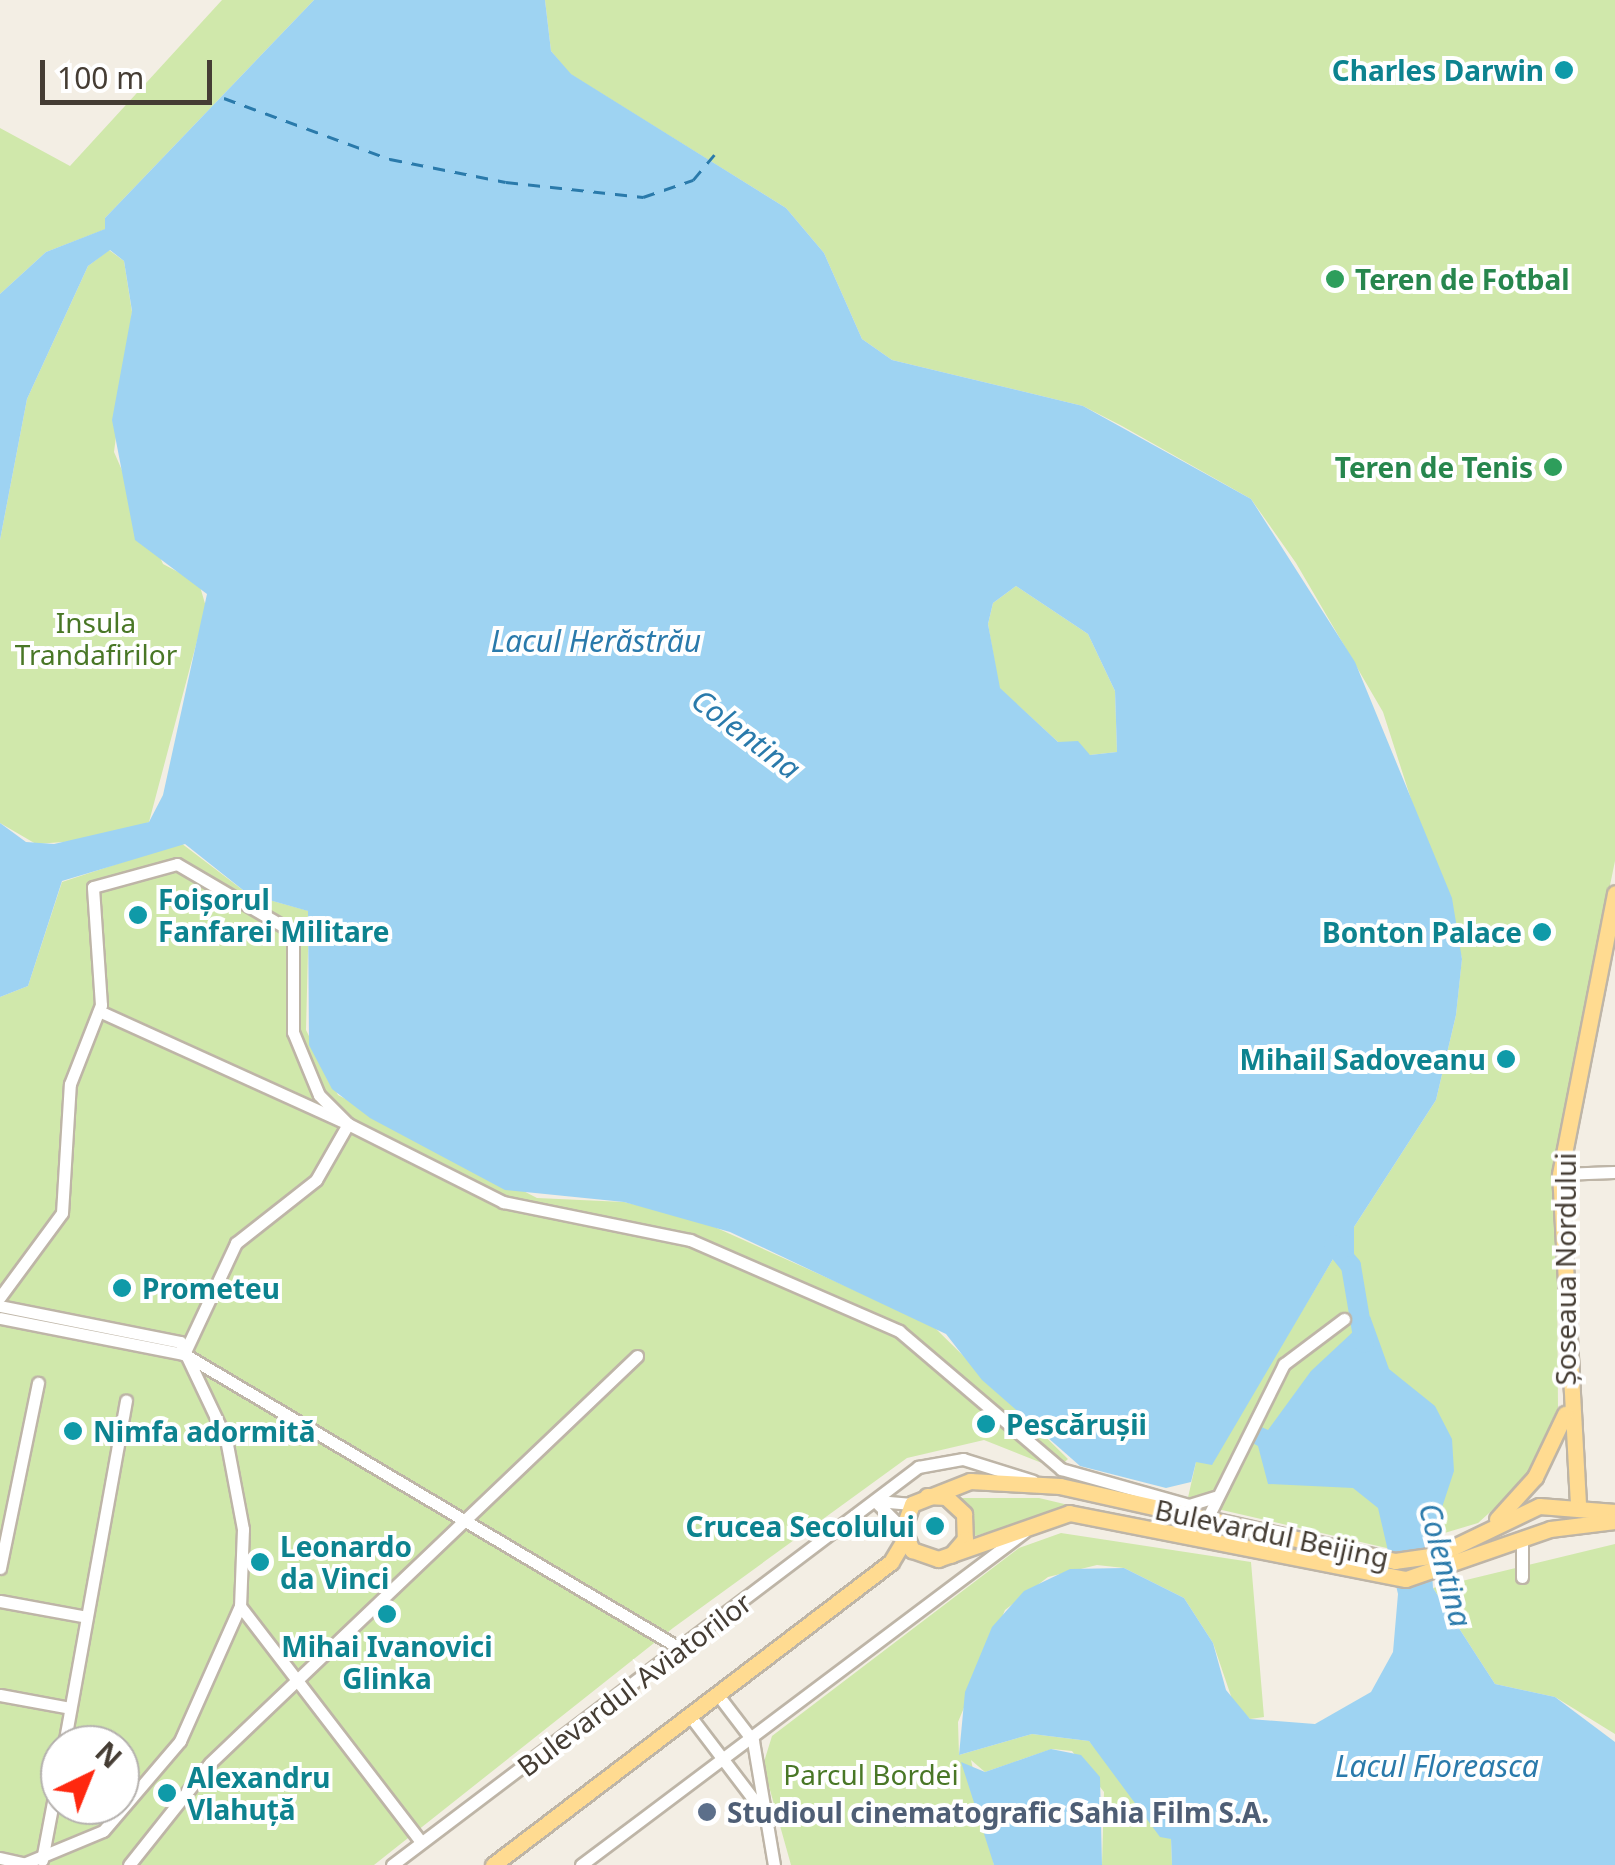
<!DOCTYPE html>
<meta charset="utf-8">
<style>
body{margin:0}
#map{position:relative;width:1615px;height:1865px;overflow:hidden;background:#f3eee4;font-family:"Noto Sans",sans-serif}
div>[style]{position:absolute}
.green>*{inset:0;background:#d0e8ab}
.water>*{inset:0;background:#9ed3f2}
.river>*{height:20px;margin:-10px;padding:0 10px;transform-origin:10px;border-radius:10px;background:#9ed3f2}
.ferry>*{height:2.5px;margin-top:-1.25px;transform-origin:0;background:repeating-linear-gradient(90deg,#2a7aab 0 12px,transparent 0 22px)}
.roads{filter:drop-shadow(2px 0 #beb5a7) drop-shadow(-2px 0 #beb5a7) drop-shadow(0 2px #beb5a7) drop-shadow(0 -2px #beb5a7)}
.minor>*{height:11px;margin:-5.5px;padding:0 5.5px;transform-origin:5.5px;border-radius:5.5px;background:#fff}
.major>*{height:15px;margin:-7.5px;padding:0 7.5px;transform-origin:7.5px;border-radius:7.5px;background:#ffdb91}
.dots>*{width:28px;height:28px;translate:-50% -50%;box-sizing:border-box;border:5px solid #fff;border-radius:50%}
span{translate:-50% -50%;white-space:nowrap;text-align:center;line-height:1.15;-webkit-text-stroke:8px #fff;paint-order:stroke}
.culture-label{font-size:28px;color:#0d838f;font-weight:700}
.right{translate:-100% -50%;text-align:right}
.left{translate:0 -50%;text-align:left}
.leisure-label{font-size:28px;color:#27864d;font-weight:700}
.park-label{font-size:28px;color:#497726}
.street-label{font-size:28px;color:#453d34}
.service-label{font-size:28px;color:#4e5e75;font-weight:700}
.water-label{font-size:30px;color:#2a7aab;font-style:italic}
.north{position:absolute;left:40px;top:1725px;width:100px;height:100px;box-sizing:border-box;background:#fff;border:2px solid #b5b1ae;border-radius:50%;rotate:43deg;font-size:28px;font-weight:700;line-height:40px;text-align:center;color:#453d34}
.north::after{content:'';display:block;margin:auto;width:35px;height:45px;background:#ff280f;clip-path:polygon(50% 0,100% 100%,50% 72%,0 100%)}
.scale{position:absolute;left:40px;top:60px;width:172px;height:45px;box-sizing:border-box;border:5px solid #453d34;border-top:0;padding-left:12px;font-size:30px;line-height:35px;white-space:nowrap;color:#453d34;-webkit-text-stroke:8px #fff;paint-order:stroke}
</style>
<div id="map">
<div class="green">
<div style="clip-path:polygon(222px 0,314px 0,105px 218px,106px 229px,46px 252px,0 294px,0 128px,70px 166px)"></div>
<div style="clip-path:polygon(545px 0,1615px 0,1615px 861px,1556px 1148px,1558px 1407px,1526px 1480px,1478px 1523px,1391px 1549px,1187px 1502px,1196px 1462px,1230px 1431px,1333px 1259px,1354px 1264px,1354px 1227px,1436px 1100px,1456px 1015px,1462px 958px,1383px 712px,1296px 563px,1251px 499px,1122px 426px,1083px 406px,892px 360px,862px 339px,824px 253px,786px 208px,570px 74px,551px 51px)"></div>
<div style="clip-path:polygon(109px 250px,124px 261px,132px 312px,114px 452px,163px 564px,199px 583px,206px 607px,149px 822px,104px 839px,36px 844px,0 823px,0 540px,27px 399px,88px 266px)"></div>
<div style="clip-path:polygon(1016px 586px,1088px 634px,1115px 691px,1117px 752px,1090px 755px,1058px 742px,999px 688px,988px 624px,993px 603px)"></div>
<div style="clip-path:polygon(evenodd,181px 843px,248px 894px,309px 911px,306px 1030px,338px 1095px,537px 1198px,624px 1202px,699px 1220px,932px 1325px,1068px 1459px,1057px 1469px,984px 1440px,907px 1458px,673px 1628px,374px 1865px,0 1865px,0 997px,28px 986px,62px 882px,181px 843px,60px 1745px,120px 1745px,120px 1805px,60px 1805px,60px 1745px)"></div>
<div style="clip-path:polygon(959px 1498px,1039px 1498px,1077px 1507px,971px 1537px)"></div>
<div style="clip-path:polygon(1061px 1533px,1251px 1562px,1264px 1717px,1250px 1719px,1233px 1702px,1213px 1643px,1184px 1598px,1124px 1568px,1097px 1565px,1048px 1577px,1005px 1610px,958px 1722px,959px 1755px,1032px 1734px,1089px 1741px,1171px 1839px,1172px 1865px,1102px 1865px,1104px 1792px,1072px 1751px,1052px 1749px,985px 1772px,971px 1760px,994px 1865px,791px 1865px,763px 1765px,772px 1736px,1019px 1548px)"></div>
<div style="clip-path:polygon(1615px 1544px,1615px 1734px,1555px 1697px,1495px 1684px,1433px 1588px)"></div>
</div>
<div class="water">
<div style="clip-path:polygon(evenodd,314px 0,545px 0,551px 51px,571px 74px,786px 208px,824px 253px,862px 339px,892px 360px,1083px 406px,1251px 499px,1355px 662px,1452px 898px,1462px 959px,1456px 1015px,1436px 1100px,1354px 1227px,1354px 1264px,1333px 1259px,1212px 1465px,1196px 1462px,1191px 1482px,1166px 1488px,1080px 1466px,982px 1380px,946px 1334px,730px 1232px,624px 1202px,505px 1190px,370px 1118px,332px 1089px,309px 1045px,308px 911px,248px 894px,185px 844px,62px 881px,28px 986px,0 997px,0 823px,26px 842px,54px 844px,149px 822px,163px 795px,207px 594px,135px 540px,112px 420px,132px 311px,124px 261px,110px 250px,88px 266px,27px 399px,0 540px,0 294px,46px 252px,105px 229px,105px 218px,314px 0,1016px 586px,1088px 634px,1115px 691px,1117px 752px,1090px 755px,1078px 741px,1058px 742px,1000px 688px,988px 624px,993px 603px,1016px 586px)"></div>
<div style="clip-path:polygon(1370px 1316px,1389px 1369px,1435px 1406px,1452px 1439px,1454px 1471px,1430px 1544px,1433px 1588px,1495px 1684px,1555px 1697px,1615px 1742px,1615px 1865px,1172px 1865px,1171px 1839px,1160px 1837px,1089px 1741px,1032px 1734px,959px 1755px,965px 1692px,992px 1627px,1024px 1591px,1070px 1569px,1124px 1568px,1184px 1598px,1213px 1643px,1226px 1690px,1250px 1719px,1315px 1724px,1371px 1692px,1393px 1652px,1398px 1594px,1378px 1508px,1353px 1488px,1268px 1484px,1258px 1446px,1247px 1440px,1255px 1424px,1268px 1430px,1311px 1371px)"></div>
<div style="clip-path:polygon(1051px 1749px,1081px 1755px,1100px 1777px,1102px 1865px,994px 1865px,961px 1762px,985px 1772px)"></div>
</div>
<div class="river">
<div style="left:1334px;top:1245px;width:27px;rotate:51deg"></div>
<div style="left:1351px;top:1266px;width:78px;rotate:80.4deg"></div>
</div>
<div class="ferry">
<div style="left:224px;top:98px;width:177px;rotate:20.2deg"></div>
<div style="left:390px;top:159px;width:118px;rotate:11.2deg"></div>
<div style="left:506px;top:182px;width:138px;rotate:6.2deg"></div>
<div style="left:643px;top:197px;width:53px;rotate:-18.8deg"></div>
<div style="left:693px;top:180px;width:33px;rotate:-50deg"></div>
</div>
<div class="roads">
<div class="minor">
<div style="left:99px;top:1011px;width:273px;rotate:24.4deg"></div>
<div style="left:348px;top:1124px;width:64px;rotate:119.7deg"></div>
<div style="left:316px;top:1180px;width:102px;rotate:141.8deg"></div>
<div style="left:236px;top:1243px;width:123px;rotate:115.1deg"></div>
<div style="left:1560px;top:1174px;width:55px;rotate:-2.1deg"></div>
<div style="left:0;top:1297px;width:104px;rotate:-53.6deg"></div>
<div style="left:62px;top:1213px;width:129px;rotate:-86.5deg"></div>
<div style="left:70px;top:1084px;width:85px;rotate:-68.6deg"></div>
<div style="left:101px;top:1005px;width:118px;rotate:-93.9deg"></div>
<div style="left:93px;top:887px;width:87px;rotate:-15.3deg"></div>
<div style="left:177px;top:864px;width:134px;rotate:30.4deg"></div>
<div style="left:293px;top:932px;width:100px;rotate:90deg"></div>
<div style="left:293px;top:1032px;width:68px;rotate:67.6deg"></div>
<div style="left:319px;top:1095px;width:41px;rotate:45deg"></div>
<div style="left:348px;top:1124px;width:174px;rotate:26.7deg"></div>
<div style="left:503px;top:1202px;width:191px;rotate:11.5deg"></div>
<div style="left:690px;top:1240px;width:228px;rotate:23.5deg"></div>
<div style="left:899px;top:1331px;width:213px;rotate:40.4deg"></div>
<div style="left:1061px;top:1469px;width:133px;rotate:15.7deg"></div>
<div style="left:1189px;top:1505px;width:27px;rotate:-17deg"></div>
<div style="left:0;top:1306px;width:184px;rotate:11.3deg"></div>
<div style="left:180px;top:1342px;width:107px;rotate:64.6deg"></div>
<div style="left:226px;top:1439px;width:92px;rotate:79.3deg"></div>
<div style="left:243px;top:1529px;width:77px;rotate:92.2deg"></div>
<div style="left:240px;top:1606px;width:148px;rotate:114deg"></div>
<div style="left:180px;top:1741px;width:118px;rotate:130.5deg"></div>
<div style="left:103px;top:1831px;width:89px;rotate:157.5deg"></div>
<div style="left:0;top:1318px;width:187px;rotate:11.1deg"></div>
<div style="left:184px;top:1354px;width:578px;rotate:30.69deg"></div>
<div style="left:875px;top:1501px;width:40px;rotate:45deg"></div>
<div style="left:877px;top:1501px;width:35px;rotate:5deg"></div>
<div style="left:1207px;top:1519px;width:173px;rotate:-63.6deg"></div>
<div style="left:1284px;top:1364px;width:75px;rotate:-36.9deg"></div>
<div style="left:1522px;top:1539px;width:38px;rotate:90deg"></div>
<div style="left:0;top:1568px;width:189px;rotate:-78.4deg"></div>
<div style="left:0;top:1601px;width:88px;rotate:10.4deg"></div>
<div style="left:240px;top:1606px;width:297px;rotate:52.5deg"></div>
<div style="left:0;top:1695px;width:71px;rotate:10.5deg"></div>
<div style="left:718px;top:1695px;width:58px;rotate:52.7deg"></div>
<div style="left:753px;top:1741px;width:126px;rotate:80.4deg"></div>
<div style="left:690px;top:1716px;width:106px;rotate:52.7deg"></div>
<div style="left:64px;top:1745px;width:350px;rotate:-79.8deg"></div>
<div style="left:0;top:1858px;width:23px;rotate:13deg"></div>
<div style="left:42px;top:1860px;width:97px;rotate:-79.3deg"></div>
<div style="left:129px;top:1865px;width:130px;rotate:-51.5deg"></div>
<div style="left:210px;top:1763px;width:590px;rotate:-43.63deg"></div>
<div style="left:392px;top:1865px;width:660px;rotate:-37.11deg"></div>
<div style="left:918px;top:1467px;width:46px;rotate:-10.1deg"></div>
<div style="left:963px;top:1459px;width:73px;rotate:17.4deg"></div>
<div style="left:581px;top:1865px;width:554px;rotate:-36.93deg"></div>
</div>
<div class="major">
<div style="left:927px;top:1496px;width:19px;rotate:3deg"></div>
<div style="left:946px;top:1497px;width:25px;rotate:43deg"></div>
<div style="left:964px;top:1514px;width:25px;rotate:88deg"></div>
<div style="left:965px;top:1539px;width:21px;rotate:131deg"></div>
<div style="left:1578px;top:1504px;width:330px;rotate:-93.1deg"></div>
<div style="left:1560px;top:1174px;width:286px;rotate:-78.9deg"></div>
<div style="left:1615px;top:1512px;width:76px;rotate:-175.5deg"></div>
<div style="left:1539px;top:1506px;width:113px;rotate:154.3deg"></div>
<div style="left:1437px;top:1555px;width:42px;rotate:171.9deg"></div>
<div style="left:1395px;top:1561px;width:343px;rotate:-167.4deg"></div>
<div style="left:1060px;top:1486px;width:90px;rotate:-176.8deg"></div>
<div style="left:970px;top:1481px;width:62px;rotate:158.4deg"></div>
<div style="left:912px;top:1504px;width:27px;rotate:110deg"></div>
<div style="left:903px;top:1529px;width:23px;rotate:67deg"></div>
<div style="left:912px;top:1550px;width:28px;rotate:19deg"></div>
<div style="left:938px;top:1559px;width:139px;rotate:-19.3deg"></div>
<div style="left:1069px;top:1513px;width:343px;rotate:11.1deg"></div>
<div style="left:1406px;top:1579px;width:152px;rotate:-19.1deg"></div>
<div style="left:1550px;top:1529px;width:65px;rotate:-7deg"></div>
<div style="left:1497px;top:1519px;width:57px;rotate:-47.9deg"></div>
<div style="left:1535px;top:1477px;width:70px;rotate:-64.5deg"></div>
<div style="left:493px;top:1865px;width:500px;rotate:-37.28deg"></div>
<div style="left:891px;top:1562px;width:27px;rotate:-59deg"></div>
</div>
</div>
<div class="dots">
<div style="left:1564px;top:70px;background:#0f9aa8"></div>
<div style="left:1335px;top:279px;background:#2e9e5b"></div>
<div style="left:1553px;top:467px;background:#2e9e5b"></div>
<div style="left:138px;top:915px;background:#0f9aa8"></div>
<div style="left:1542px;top:932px;background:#0f9aa8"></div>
<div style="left:1506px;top:1059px;background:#0f9aa8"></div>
<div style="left:122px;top:1288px;background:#0f9aa8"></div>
<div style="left:986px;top:1424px;background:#0f9aa8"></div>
<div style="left:73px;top:1431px;background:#0f9aa8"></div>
<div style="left:935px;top:1526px;background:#0f9aa8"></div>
<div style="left:260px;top:1562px;background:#0f9aa8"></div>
<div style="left:387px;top:1614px;background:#0f9aa8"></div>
<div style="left:167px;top:1793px;background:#0f9aa8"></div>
<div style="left:707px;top:1812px;background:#5c6f8a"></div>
</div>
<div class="culture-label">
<span class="right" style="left:1544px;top:70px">Charles Darwin</span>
<span class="left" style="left:158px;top:915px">Foișorul<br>Fanfarei Militare</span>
<span class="right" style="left:1522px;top:932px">Bonton Palace</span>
<span class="right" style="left:1486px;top:1059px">Mihail Sadoveanu</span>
<span class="left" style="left:142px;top:1288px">Prometeu</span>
<span class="left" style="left:1006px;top:1424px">Pescărușii</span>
<span class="left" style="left:93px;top:1431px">Nimfa adormită</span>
<span class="right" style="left:915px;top:1526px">Crucea Secolului</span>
<span class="left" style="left:280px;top:1562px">Leonardo<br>da Vinci</span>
<span style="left:387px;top:1662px">Mihai Ivanovici<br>Glinka</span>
<span class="left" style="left:187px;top:1793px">Alexandru<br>Vlahuță</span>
</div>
<div class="leisure-label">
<span class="left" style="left:1355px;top:279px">Teren de Fotbal</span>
<span class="right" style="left:1533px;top:467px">Teren de Tenis</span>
</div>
<div class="park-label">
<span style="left:96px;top:638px">Insula<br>Trandafirilor</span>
<span style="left:871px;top:1774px">Parcul Bordei</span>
</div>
<div class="street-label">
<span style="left:1565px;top:1269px;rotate:-90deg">Șoseaua Nordului</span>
<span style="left:1272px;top:1533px;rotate:12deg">Bulevardul Beijing</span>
<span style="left:634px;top:1684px;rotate:-37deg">Bulevardul Aviatorilor</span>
</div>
<div class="service-label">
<span class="left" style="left:727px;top:1812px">Studioul cinematografic Sahia Film S.A.</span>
</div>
<div class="water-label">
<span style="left:596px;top:641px">Lacul Herăstrău</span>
<span style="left:746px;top:734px;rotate:37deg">Colentina</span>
<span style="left:1445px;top:1565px;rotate:75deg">Colentina</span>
<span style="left:1437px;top:1766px">Lacul Floreasca</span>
</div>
<div class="north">N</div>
<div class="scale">100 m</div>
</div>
